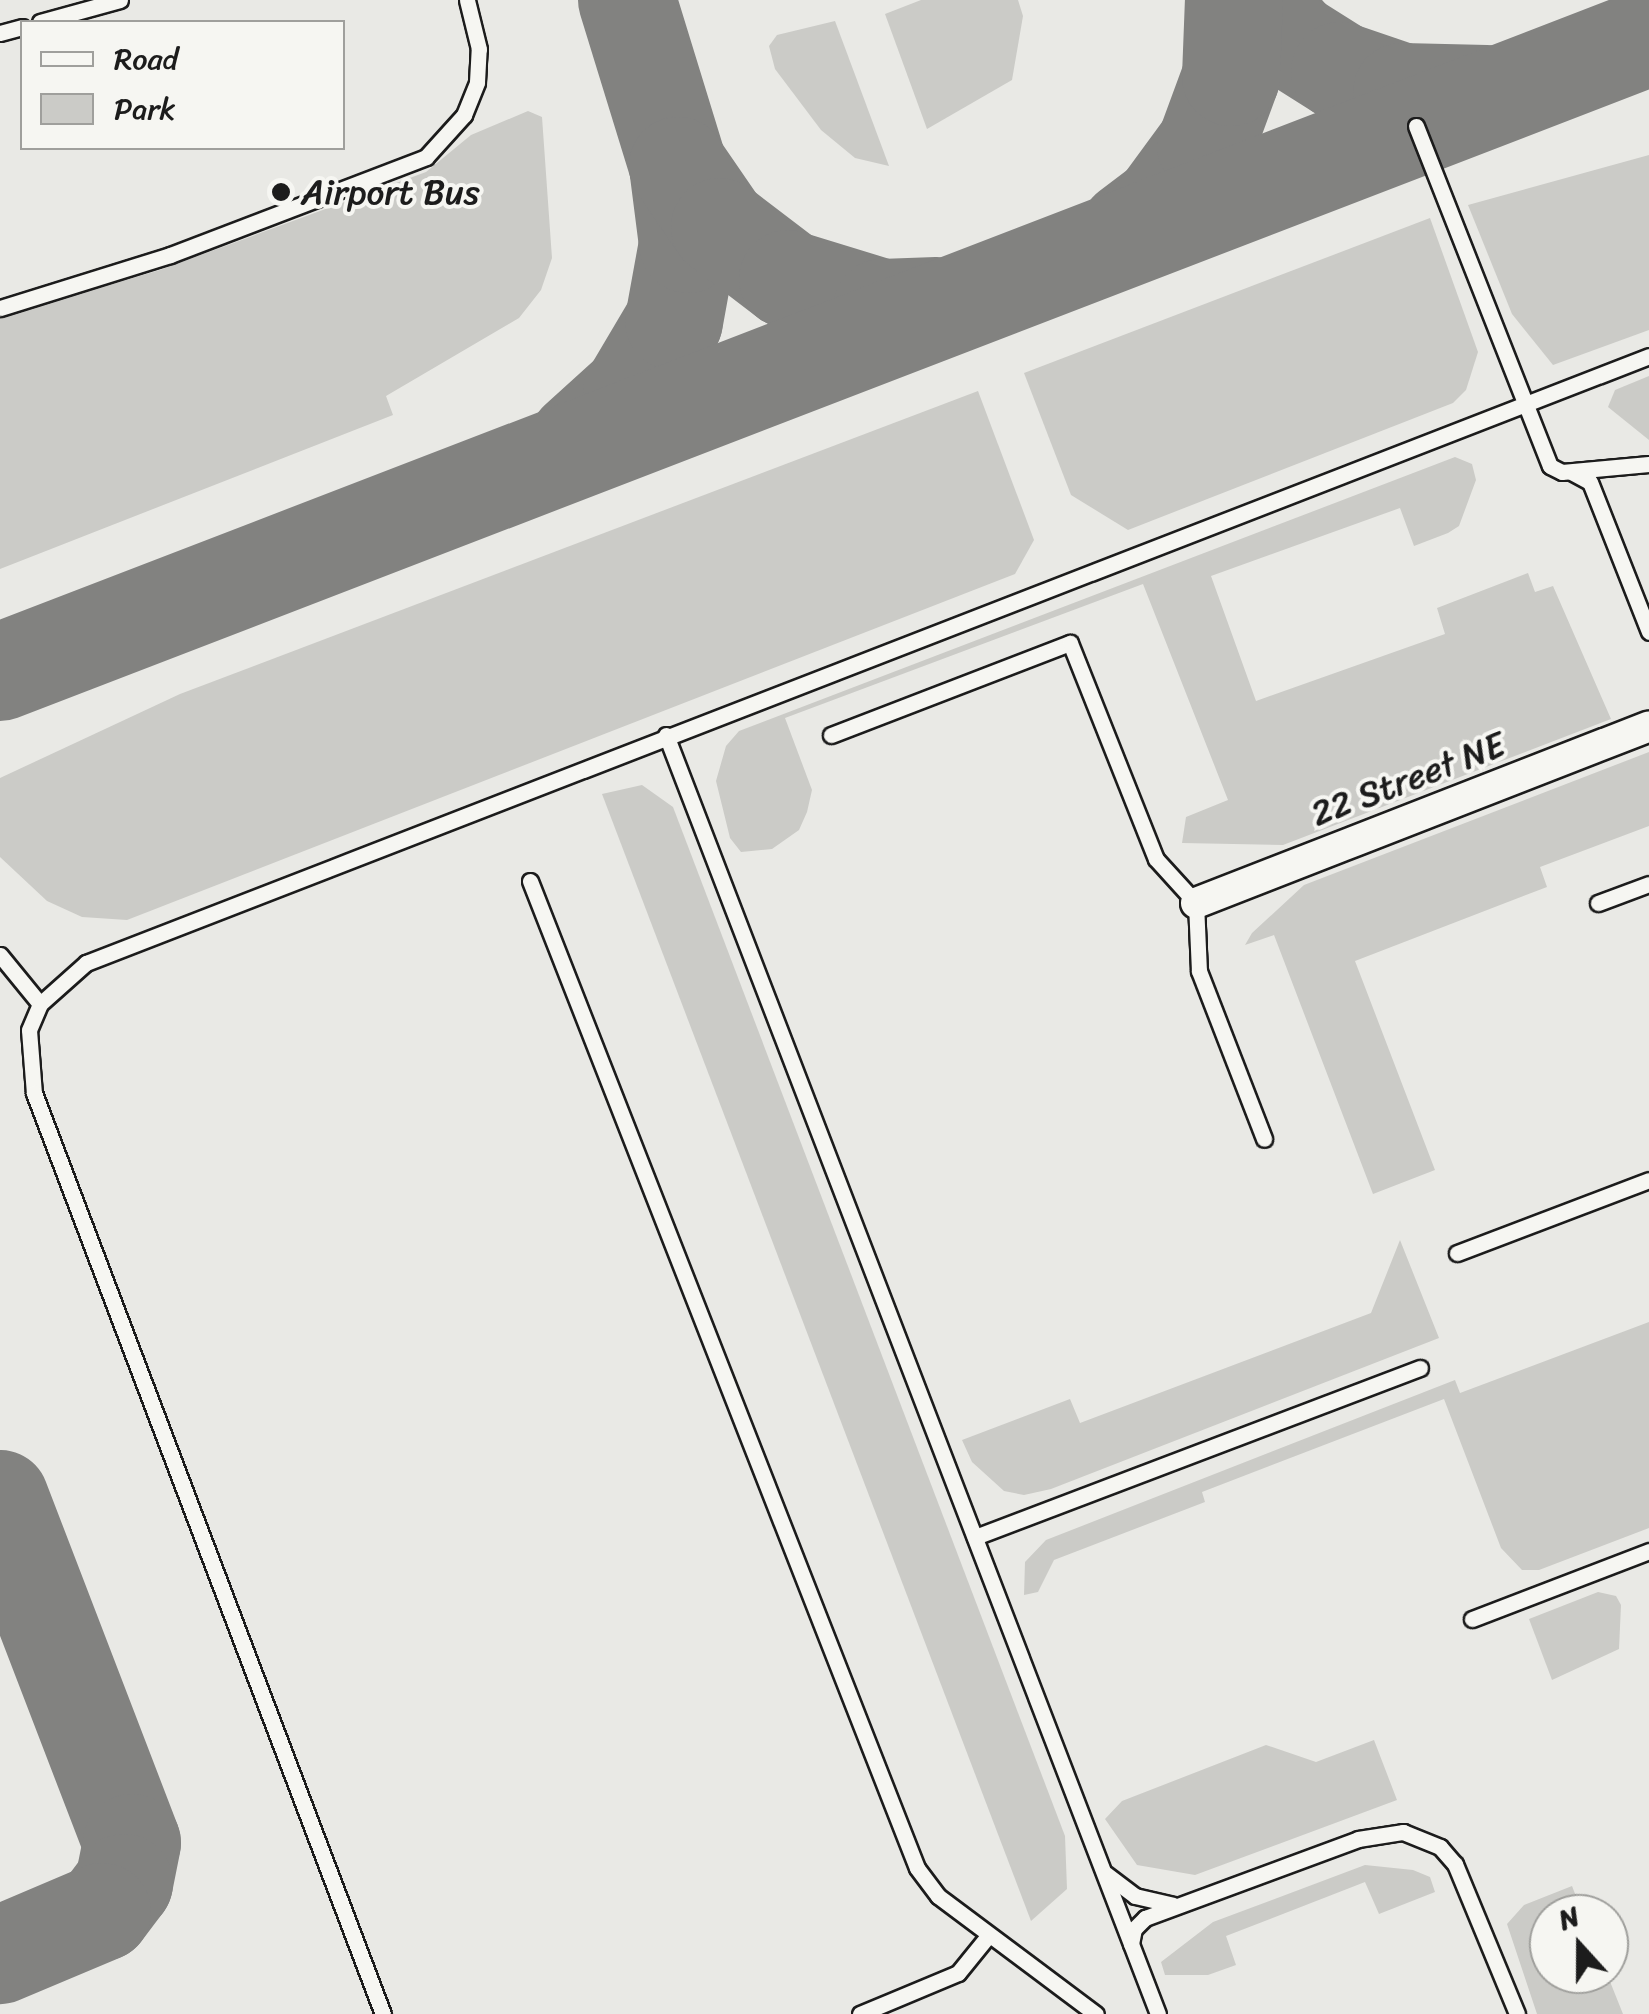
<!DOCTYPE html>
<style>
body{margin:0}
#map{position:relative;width:1649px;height:2014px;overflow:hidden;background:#e9e9e5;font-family:Sriracha,sans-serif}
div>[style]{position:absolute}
.green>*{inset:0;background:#cbcbc7}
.taxiway>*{height:98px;margin:-49px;padding:0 49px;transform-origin:49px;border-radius:49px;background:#828280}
.roads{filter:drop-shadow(2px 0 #1c1c1c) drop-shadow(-2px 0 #1c1c1c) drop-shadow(0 2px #1c1c1c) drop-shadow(0 -2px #1c1c1c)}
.lane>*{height:15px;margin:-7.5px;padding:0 7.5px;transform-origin:7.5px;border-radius:7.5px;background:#f6f6f2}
.street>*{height:30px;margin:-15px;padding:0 15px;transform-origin:15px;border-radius:15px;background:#f6f6f2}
.dots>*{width:28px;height:28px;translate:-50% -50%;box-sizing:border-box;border:5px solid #f6f6f2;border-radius:50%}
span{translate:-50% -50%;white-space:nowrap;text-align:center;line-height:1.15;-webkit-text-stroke:8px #f6f6f2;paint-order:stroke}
.poi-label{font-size:35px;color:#1c1c1c}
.left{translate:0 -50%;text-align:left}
.street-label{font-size:35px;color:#1c1c1c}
.legend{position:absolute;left:20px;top:20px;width:325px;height:130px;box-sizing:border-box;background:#f6f6f2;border:2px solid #9f9f9c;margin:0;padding:12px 18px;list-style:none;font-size:30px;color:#1c1c1c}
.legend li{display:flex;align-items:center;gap:20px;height:50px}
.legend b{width:50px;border:2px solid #9f9f9c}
.north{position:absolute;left:1529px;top:1894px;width:100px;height:100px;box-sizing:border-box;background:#f6f6f2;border:2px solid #9f9f9c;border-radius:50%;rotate:339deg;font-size:28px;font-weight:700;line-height:40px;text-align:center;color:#1c1c1c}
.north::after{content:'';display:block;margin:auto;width:35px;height:45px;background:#1c1c1c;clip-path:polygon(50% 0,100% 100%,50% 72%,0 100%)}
</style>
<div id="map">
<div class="green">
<div style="clip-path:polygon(921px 0,1018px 0,1023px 16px,1012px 80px,927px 129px,885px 14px)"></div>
<div style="clip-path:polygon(835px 21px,889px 166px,855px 158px,821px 130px,775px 69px,769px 46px,777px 35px)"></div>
<div style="clip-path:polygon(528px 111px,542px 117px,552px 258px,541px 290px,519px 318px,386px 396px,393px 415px,0 569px,0 317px,160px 270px,426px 172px,471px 135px)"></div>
<div style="clip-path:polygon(1649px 155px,1649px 330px,1553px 365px,1512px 314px,1468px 205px)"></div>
<div style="clip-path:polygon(1430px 218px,1478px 352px,1466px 390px,1453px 403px,1128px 530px,1071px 495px,1024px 373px)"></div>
<div style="clip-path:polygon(1649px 376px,1649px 440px,1608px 407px,1615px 390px)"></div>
<div style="clip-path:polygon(978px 391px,1034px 540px,1015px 574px,127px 920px,82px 917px,47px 901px,0 857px,0 778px,180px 694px)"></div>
<div style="clip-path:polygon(1455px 457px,1472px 464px,1476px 480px,1459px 526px,1448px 533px,1414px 546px,1400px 508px,1211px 576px,1256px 701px,1445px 634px,1437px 608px,1528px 573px,1535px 592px,1553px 586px,1611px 719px,1283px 845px,1182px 843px,1186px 817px,1228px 800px,1143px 584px,785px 718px,812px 790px,807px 812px,799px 830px,772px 849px,741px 852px,730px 838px,716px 781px,726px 746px,739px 731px)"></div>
<div style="clip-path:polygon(1649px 752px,1649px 826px,1540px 867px,1547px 887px,1355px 961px,1435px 1170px,1373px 1194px,1274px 935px,1245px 945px,1252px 933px,1304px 885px)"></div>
<div style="clip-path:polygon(642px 785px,673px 807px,1065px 1836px,1067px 1889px,1031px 1921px,602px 794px)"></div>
<div style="clip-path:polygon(1400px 1240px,1439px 1338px,1051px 1489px,1024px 1495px,1004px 1491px,972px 1462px,962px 1440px,1070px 1399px,1080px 1423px,1371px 1313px)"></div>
<div style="clip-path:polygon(1649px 1322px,1649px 1528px,1539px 1570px,1522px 1570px,1501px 1548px,1444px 1399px,1202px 1492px,1205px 1502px,1054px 1560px,1038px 1592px,1024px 1595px,1025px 1562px,1046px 1540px,1455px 1380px,1460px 1393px)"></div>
<div style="clip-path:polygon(1598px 1592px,1616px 1596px,1621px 1605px,1619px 1649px,1552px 1680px,1529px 1619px)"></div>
<div style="clip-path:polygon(1374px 1740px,1397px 1800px,1195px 1875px,1137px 1865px,1105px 1819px,1122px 1801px,1266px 1745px,1316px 1762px)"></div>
<div style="clip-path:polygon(1365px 1865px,1413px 1870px,1430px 1877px,1435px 1892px,1379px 1914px,1365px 1882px,1226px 1936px,1236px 1965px,1208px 1975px,1165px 1975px,1161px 1962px,1213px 1922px)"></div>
<div style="clip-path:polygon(1572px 1886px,1583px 1914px,1549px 1914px,1549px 1974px,1607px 1974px,1623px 2014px,1537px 2014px,1507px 1924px,1524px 1905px)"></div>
</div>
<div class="taxiway">
<div style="left:627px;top:0;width:174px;rotate:72.9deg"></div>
<div style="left:1256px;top:0;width:57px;rotate:47.9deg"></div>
<div style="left:1294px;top:42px;width:54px;rotate:32.2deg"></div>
<div style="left:1340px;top:71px;width:65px;rotate:18.7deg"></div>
<div style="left:1402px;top:92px;width:84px;rotate:1.4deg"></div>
<div style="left:1129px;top:230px;width:41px;rotate:-37.1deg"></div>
<div style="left:1162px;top:205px;width:74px;rotate:-53.7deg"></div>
<div style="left:1206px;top:145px;width:72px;rotate:-69.8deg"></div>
<div style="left:1231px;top:77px;width:77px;rotate:-87.8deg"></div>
<div style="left:578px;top:441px;width:73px;rotate:-42.2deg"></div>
<div style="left:632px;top:392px;width:82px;rotate:-59.4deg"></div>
<div style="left:674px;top:321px;width:78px;rotate:-79.7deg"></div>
<div style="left:688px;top:244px;width:79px;rotate:-97.3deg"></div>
<div style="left:678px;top:166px;width:74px;rotate:55.5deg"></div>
<div style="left:720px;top:227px;width:86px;rotate:37.4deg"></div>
<div style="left:788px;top:279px;width:98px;rotate:17.1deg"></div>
<div style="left:882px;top:308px;width:55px;rotate:-2.1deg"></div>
<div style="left:0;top:672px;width:1767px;rotate:-21.06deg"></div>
<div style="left:0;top:1499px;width:368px;rotate:69deg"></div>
<div style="left:132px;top:1843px;width:41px;rotate:101.3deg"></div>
<div style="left:124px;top:1883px;width:36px;rotate:127deg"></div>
<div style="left:102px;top:1912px;width:111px;rotate:157.1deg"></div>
</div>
<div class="roads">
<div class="lane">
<div style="left:40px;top:22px;width:83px;rotate:-15.4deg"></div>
<div style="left:0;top:33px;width:23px;rotate:-15deg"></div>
<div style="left:1416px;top:126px;width:365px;rotate:68.5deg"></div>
<div style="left:1550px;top:466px;width:13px;rotate:27deg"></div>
<div style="left:1562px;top:472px;width:87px;rotate:-5.3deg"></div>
<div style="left:0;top:308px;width:178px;rotate:-17.3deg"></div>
<div style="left:170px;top:255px;width:274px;rotate:-20.9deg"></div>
<div style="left:426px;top:157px;width:57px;rotate:-47.9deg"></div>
<div style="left:464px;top:115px;width:35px;rotate:-68deg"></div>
<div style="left:477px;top:82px;width:33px;rotate:-87deg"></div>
<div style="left:479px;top:49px;width:50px;rotate:-103.8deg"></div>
<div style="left:1571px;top:472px;width:21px;rotate:28deg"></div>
<div style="left:1590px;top:482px;width:161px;rotate:68.5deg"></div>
<div style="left:666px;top:735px;width:1370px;rotate:68.96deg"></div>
<div style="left:831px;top:735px;width:256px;rotate:-21.1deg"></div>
<div style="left:1070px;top:643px;width:232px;rotate:68.3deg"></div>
<div style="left:1156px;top:859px;width:59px;rotate:47.7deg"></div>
<div style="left:1196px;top:903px;width:68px;rotate:87.5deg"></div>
<div style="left:1199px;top:971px;width:180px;rotate:68.8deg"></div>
<div style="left:530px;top:881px;width:1060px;rotate:68.59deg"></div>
<div style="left:917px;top:1868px;width:35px;rotate:53deg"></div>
<div style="left:938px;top:1896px;width:197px;rotate:36.8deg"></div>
<div style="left:1598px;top:903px;width:54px;rotate:-20.4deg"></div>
<div style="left:0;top:955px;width:63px;rotate:50.8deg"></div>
<div style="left:40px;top:1004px;width:28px;rotate:113deg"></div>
<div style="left:29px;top:1030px;width:63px;rotate:85.5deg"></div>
<div style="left:34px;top:1093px;width:985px;rotate:69.25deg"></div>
<div style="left:40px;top:1004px;width:62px;rotate:-41.7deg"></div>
<div style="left:86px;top:963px;width:1677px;rotate:-21.22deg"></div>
<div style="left:1457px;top:1253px;width:205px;rotate:-20.8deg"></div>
<div style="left:975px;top:1537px;width:476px;rotate:-20.8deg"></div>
<div style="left:1472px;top:1619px;width:190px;rotate:-21deg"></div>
<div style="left:1106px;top:1874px;width:36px;rotate:37deg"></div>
<div style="left:1135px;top:1896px;width:39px;rotate:13deg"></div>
<div style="left:1131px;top:1944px;width:15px;rotate:-79deg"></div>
<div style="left:1134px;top:1929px;width:16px;rotate:-45deg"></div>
<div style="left:1145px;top:1918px;width:227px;rotate:-20.3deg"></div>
<div style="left:1358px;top:1839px;width:46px;rotate:-8.8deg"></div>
<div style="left:1403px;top:1832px;width:40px;rotate:22deg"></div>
<div style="left:1440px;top:1847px;width:23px;rotate:49deg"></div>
<div style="left:1455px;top:1864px;width:162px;rotate:67.5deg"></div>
<div style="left:860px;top:2014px;width:106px;rotate:-22.7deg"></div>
<div style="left:958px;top:1973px;width:48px;rotate:-51deg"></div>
</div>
<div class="street">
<div style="left:1196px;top:903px;width:486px;rotate:-21.3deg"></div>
</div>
</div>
<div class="dots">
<div style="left:281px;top:192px;background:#1c1c1c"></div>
</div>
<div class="poi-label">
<span class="left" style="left:301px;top:192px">Airport Bus</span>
</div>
<div class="street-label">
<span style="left:1408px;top:779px;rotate:-21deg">22 Street NE</span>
</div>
<ul class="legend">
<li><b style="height:12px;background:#f6f6f2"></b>Road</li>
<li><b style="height:28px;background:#cbcbc7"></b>Park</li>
</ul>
<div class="north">N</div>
</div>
